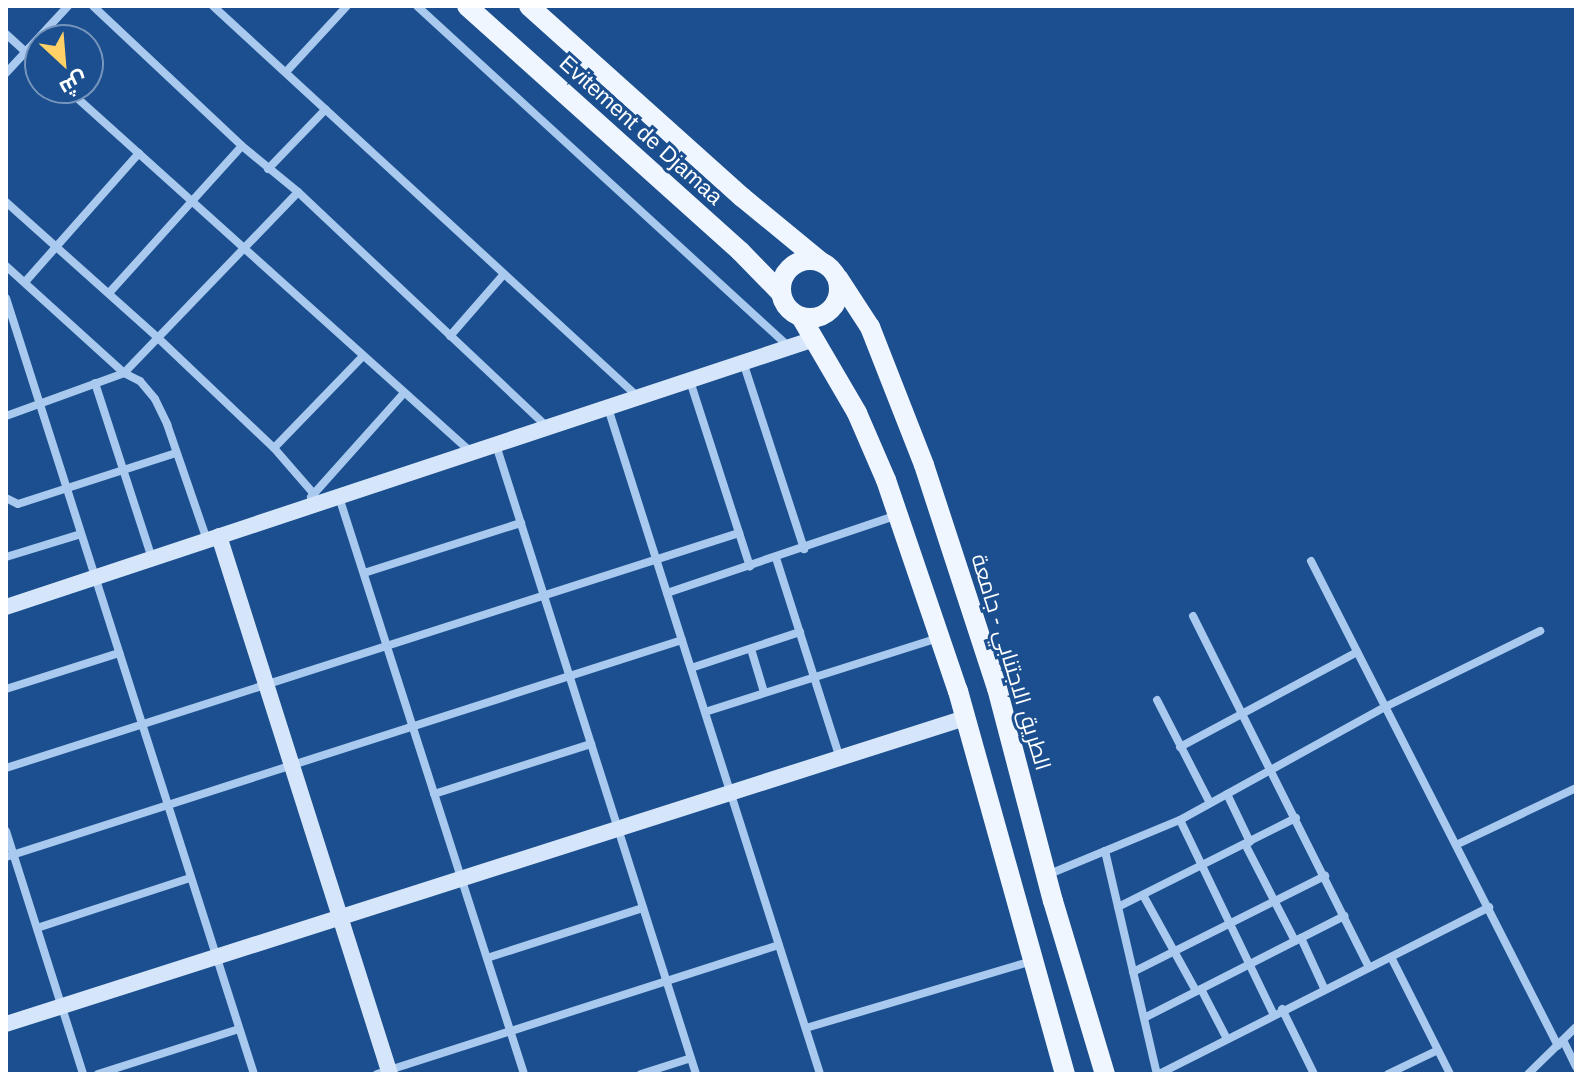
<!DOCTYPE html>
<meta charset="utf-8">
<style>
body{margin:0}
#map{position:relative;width:1582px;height:1080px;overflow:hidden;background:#1b4f8f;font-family:Helvetica,Cairo,sans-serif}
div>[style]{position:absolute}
.street>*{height:8px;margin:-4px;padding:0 4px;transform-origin:4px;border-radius:4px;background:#a9c9ee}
.secondary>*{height:16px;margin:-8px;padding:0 8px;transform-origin:8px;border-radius:8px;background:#d6e6fa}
.primary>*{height:20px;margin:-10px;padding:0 10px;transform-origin:10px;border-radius:10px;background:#f0f6ff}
.primary>.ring{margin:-10px;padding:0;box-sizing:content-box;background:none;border:20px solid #f0f6ff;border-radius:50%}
span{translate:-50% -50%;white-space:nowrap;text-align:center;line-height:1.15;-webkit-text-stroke:6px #1b4f8f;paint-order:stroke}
.street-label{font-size:22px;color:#fff}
.frame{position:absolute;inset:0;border:8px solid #fff;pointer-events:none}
.north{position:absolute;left:24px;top:24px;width:80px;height:80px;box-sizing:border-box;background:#1b4f8f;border:2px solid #7695bc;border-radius:50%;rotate:154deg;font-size:22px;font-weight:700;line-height:32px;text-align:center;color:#fff}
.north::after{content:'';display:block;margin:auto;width:28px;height:36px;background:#ffd166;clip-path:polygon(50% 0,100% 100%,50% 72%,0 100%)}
</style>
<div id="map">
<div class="street">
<div style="left:93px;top:6px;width:204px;rotate:43.2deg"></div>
<div style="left:242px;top:146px;width:72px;rotate:39.4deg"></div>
<div style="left:298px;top:192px;width:342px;rotate:43.3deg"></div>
<div style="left:213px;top:6px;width:577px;rotate:42.61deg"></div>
<div style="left:417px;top:6px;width:503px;rotate:42.5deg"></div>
<div style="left:6px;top:34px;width:46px;rotate:42.4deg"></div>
<div style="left:286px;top:72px;width:90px;rotate:-47.3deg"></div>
<div style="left:6px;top:73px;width:91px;rotate:-47.2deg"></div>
<div style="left:66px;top:88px;width:546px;rotate:41.96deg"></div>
<div style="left:268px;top:169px;width:83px;rotate:-46deg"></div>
<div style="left:6px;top:202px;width:203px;rotate:41.8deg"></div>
<div style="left:157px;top:337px;width:161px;rotate:43.5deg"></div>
<div style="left:274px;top:448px;width:61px;rotate:49deg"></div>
<div style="left:6px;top:266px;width:159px;rotate:42.2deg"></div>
<div style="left:124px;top:373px;width:251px;rotate:-46.1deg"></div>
<div style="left:25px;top:282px;width:172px;rotate:-48.5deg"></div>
<div style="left:109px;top:293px;width:198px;rotate:-47.9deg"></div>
<div style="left:6px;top:298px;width:815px;rotate:72.28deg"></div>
<div style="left:450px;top:336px;width:82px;rotate:-48.9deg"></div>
<div style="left:743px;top:362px;width:197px;rotate:71.9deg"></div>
<div style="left:690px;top:381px;width:195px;rotate:72.1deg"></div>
<div style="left:95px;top:383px;width:184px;rotate:72deg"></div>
<div style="left:608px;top:408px;width:699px;rotate:72.34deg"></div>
<div style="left:6px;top:416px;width:126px;rotate:-20deg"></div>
<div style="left:124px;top:373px;width:18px;rotate:27deg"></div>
<div style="left:140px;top:381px;width:23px;rotate:50deg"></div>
<div style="left:155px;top:399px;width:28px;rotate:64deg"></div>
<div style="left:167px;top:424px;width:123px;rotate:71deg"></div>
<div style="left:496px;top:445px;width:660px;rotate:72.36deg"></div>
<div style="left:274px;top:448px;width:128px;rotate:-45.9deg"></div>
<div style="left:311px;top:497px;width:140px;rotate:-48.2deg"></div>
<div style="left:339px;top:497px;width:606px;rotate:72.22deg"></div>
<div style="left:6px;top:498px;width:13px;rotate:27deg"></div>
<div style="left:18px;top:504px;width:166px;rotate:-17.9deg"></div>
<div style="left:6px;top:557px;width:78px;rotate:-17deg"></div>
<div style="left:776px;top:558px;width:210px;rotate:72.3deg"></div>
<div style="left:1311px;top:561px;width:544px;rotate:63.01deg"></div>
<div style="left:364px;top:573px;width:165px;rotate:-17.7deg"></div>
<div style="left:667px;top:593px;width:243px;rotate:-18.7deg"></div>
<div style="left:1193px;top:616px;width:390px;rotate:63.4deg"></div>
<div style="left:751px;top:649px;width:45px;rotate:73.2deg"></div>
<div style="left:691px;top:668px;width:115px;rotate:-18.3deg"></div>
<div style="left:6px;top:689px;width:119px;rotate:-17.7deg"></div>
<div style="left:1157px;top:700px;width:116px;rotate:62.8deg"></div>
<div style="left:705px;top:712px;width:248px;rotate:-17.6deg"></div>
<div style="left:1180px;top:747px;width:201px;rotate:-28.2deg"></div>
<div style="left:6px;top:768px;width:770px;rotate:-17.78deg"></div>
<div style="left:434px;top:794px;width:165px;rotate:-17.7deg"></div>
<div style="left:1227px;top:794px;width:53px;rotate:64.4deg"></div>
<div style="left:1180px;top:820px;width:214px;rotate:64.3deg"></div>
<div style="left:6px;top:831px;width:255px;rotate:72.4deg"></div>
<div style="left:1245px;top:844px;width:109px;rotate:62.7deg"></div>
<div style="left:1458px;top:844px;width:131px;rotate:-25.4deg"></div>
<div style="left:1105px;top:851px;width:229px;rotate:76.9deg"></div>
<div style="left:6px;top:857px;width:710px;rotate:-17.8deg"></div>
<div style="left:1047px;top:875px;width:144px;rotate:-22.5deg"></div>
<div style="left:1180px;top:820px;width:234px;rotate:-28.9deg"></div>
<div style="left:1385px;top:707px;width:173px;rotate:-26.1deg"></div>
<div style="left:1143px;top:895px;width:110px;rotate:61.1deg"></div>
<div style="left:1118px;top:907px;width:199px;rotate:-26.6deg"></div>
<div style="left:37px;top:928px;width:161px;rotate:-18.1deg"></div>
<div style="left:1301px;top:938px;width:55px;rotate:65.3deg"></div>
<div style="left:1391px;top:957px;width:131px;rotate:63.2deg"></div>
<div style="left:487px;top:958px;width:164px;rotate:-17.8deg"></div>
<div style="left:1133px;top:972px;width:215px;rotate:-26.6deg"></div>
<div style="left:1201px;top:989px;width:54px;rotate:62.5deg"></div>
<div style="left:1282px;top:1009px;width:72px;rotate:63.8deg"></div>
<div style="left:1144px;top:1018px;width:225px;rotate:-27deg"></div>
<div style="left:806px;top:1028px;width:236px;rotate:-16.5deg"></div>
<div style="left:1563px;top:1040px;width:30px;rotate:64deg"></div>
<div style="left:98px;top:1074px;width:148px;rotate:-17.7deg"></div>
<div style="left:377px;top:1074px;width:422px;rotate:-17.8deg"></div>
<div style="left:641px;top:1074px;width:52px;rotate:-17.7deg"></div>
<div style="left:1159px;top:1074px;width:370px;rotate:-26.8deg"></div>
<div style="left:1388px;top:1074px;width:55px;rotate:-25.6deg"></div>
<div style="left:1528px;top:1074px;width:67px;rotate:-44.4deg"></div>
</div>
<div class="secondary">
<div style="left:219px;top:536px;width:565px;rotate:72.37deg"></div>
<div style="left:6px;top:607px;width:851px;rotate:-18.35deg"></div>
<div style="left:6px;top:1024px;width:1007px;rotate:-17.7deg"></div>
</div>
<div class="primary">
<div style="left:467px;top:6px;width:367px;rotate:41.9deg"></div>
<div style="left:740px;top:251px;width:59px;rotate:45.7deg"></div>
<div style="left:529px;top:6px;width:286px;rotate:41.9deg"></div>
<div style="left:742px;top:197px;width:101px;rotate:39.4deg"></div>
<div class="ring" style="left:781px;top:260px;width:38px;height:38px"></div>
<div style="left:838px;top:278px;width:59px;rotate:56.9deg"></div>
<div style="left:870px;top:327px;width:148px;rotate:68.6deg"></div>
<div style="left:924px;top:465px;width:235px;rotate:71.9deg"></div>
<div style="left:997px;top:688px;width:220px;rotate:75.3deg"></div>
<div style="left:1053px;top:901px;width:181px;rotate:73.3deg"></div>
<div style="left:801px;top:317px;width:111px;rotate:59.7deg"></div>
<div style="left:857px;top:413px;width:73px;rotate:66.6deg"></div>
<div style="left:886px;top:480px;width:223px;rotate:71.2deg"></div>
<div style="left:958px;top:691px;width:398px;rotate:74.4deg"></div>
</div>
<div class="street-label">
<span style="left:641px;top:130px;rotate:42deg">Evitement de Djamaa</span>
<span style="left:1011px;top:662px;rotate:73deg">الطريق الاجتنابي - جامعة</span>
</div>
<div class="frame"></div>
<div class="north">ش</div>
</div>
